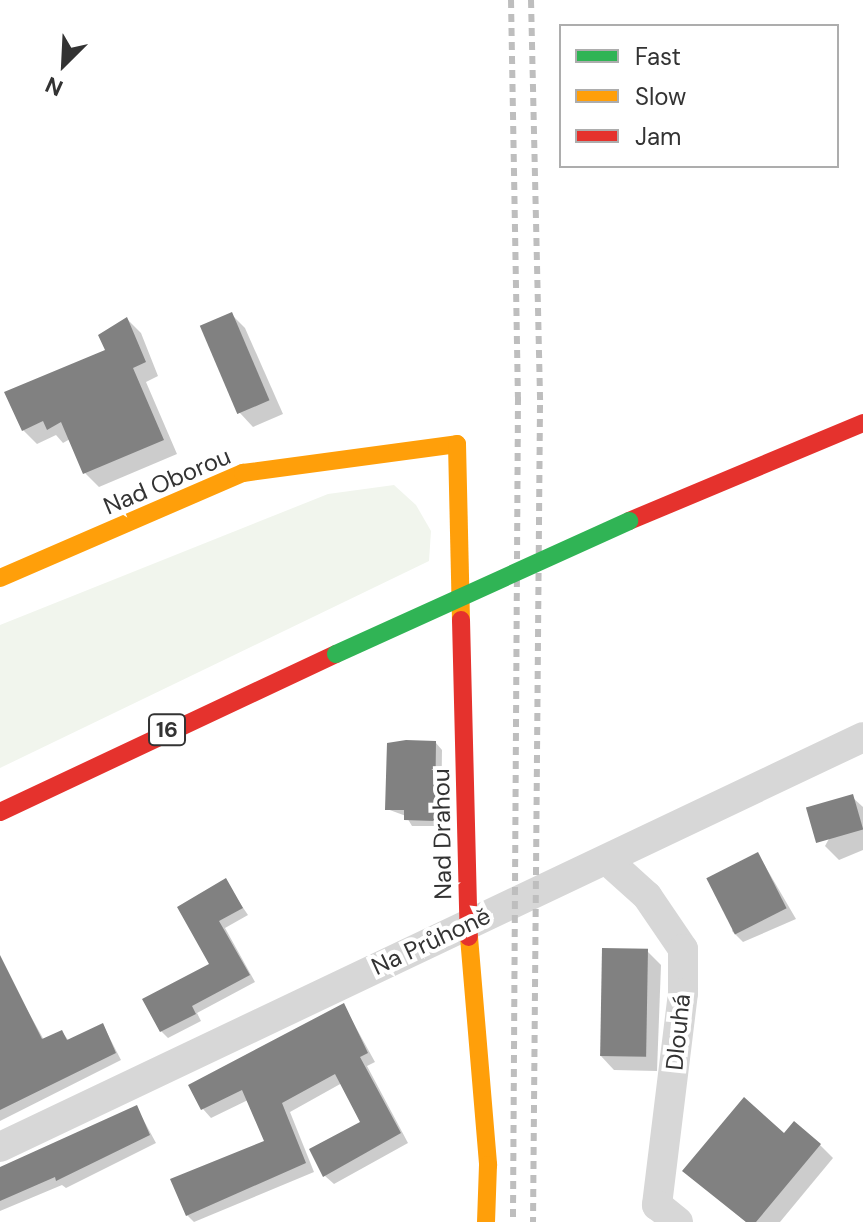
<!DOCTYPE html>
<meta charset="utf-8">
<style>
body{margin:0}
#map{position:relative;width:863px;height:1222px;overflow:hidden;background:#fff;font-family:"DM Sans",sans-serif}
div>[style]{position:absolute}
.green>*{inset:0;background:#f1f5ed}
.shadow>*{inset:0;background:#0003}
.building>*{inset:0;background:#818181;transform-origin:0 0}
.street>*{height:30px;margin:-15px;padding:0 15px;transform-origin:15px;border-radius:15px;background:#d7d7d7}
.slow>*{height:18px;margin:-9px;padding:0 9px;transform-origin:9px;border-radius:9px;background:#ff9f0a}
.jam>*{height:18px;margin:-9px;padding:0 9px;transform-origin:9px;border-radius:9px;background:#e5322d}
.rail>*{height:6px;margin-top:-3px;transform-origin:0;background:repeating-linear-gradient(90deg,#bebebe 0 8px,transparent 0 14px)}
.fast-bridge>*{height:18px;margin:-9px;padding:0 9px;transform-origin:9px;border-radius:9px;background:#30b455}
span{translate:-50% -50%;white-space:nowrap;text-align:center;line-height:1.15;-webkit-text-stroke:8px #fff;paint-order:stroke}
.shield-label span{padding:2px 6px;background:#fff;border:2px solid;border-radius:6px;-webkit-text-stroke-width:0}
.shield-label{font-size:22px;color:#333;font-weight:700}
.street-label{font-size:24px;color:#333}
.legend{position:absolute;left:559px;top:24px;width:280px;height:144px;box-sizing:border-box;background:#fff;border:2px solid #adadad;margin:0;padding:10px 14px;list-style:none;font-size:24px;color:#333}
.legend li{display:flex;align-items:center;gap:16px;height:40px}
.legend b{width:40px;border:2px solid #adadad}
.north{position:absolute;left:24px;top:24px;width:80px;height:80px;-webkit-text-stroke:6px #fff;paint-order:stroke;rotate:204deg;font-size:22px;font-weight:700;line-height:32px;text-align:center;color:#333}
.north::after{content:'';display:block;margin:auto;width:28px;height:36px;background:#333;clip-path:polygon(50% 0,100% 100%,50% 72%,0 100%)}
</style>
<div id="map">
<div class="green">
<div style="clip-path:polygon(394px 485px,416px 505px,431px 531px,429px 561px,0 768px,0 625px,328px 494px)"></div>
</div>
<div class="shadow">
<div style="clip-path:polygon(231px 314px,245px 328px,283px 414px,253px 427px,239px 412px)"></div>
<div style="clip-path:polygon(127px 319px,141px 333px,158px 376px,146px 382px,177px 454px,99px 487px,85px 473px,70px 439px,63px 443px,56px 435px,37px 444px,23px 430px,107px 351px)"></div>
<div style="clip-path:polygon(436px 743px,442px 750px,441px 826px,412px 826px,406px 816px,387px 809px)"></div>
<div style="clip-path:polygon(852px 797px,863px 807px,863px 850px,839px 860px,825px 846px)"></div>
<div style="clip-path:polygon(758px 854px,796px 919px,743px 942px,732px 931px)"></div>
<div style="clip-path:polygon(225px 881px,248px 915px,225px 928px,255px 982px,197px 1013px,201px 1021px,168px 1038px,161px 1031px,212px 965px)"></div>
<div style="clip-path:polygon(647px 951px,661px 965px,657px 1071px,614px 1070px,600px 1055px)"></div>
<div style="clip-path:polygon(11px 981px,44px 1040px,62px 1032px,69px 1041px,103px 1025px,121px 1060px,0 1121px,0 988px)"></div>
<div style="clip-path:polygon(344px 1006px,375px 1062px,367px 1066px,408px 1143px,334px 1184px,325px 1176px,363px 1123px,342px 1083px,290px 1112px,314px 1172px,194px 1222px,187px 1215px,267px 1142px,248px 1100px,211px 1118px,203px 1109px)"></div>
<div style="clip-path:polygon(137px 1108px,156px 1143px,66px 1188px,62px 1185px,0 1211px,0 1170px)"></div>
<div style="clip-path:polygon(784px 1136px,820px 1145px,833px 1158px,780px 1222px,746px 1222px,684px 1170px)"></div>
</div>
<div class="building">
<div style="left:232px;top:312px;width:96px;height:35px;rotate:67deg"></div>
<div style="clip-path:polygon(127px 317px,146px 362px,133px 368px,164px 440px,83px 474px,61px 422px,47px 430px,43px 421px,22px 431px,4px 392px,105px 350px,98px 335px)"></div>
<div style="clip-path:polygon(406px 740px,436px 741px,435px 821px,404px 820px,404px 810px,385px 810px,387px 743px)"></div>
<div style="left:853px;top:794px;width:37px;height:49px;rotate:74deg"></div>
<div style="left:758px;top:852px;width:63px;height:58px;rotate:63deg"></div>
<div style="clip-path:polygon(226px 878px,243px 908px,219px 921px,250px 975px,192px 1006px,196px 1014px,160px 1032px,142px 999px,209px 964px,177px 907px)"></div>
<div style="left:602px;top:948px;width:46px;height:108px;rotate:1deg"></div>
<div style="clip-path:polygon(0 955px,42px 1039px,62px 1030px,67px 1040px,103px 1023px,116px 1053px,0 1110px)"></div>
<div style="clip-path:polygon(344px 1003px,368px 1053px,360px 1057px,401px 1133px,323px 1177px,309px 1149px,360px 1122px,335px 1074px,282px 1103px,306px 1163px,186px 1216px,170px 1179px,264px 1141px,242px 1090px,201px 1110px,188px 1085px)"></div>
<div style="clip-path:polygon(744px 1097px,784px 1133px,794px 1121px,821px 1144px,756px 1222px,746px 1222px,682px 1171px)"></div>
<div style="clip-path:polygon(137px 1105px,150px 1135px,56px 1181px,55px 1177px,0 1201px,0 1167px)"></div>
</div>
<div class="street">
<div style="left:607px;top:860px;width:54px;rotate:42deg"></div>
<div style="left:647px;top:896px;width:64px;rotate:55.8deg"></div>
<div style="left:683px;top:949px;width:44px;rotate:90deg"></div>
<div style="left:683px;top:993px;width:214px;rotate:97deg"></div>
<div style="left:657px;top:1205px;width:27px;rotate:39deg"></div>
<div style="left:0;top:1147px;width:955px;rotate:-25.41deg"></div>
</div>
<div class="slow">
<div style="left:0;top:578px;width:265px;rotate:-23.4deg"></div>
<div style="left:243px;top:473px;width:216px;rotate:-7.7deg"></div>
<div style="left:457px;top:444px;width:176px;rotate:88.7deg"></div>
<div style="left:469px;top:937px;width:229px;rotate:85.2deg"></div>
<div style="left:488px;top:1165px;width:57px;rotate:92deg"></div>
</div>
<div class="jam">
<div style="left:629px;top:521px;width:254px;rotate:-22.7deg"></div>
<div style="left:461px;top:620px;width:317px;rotate:88.6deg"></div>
<div style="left:0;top:812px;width:371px;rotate:-25.2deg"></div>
</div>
<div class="rail">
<div style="left:511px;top:0;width:397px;rotate:89deg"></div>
<div style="left:518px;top:397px;width:825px;rotate:90.35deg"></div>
<div style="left:531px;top:0;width:405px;rotate:88.7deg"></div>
<div style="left:540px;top:405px;width:817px;rotate:90.49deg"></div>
</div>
<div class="fast-bridge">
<div style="left:336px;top:654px;width:322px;rotate:-24.4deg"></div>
</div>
<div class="shield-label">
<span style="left:167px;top:730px">16</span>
</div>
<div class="street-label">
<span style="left:167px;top:481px;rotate:-23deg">Nad Oborou</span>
<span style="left:442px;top:834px;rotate:-91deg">Nad Drahou</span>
<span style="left:431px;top:941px;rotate:-25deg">Na Průhoně</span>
<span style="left:678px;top:1032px;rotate:-84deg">Dlouhá</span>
</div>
<ul class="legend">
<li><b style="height:10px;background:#30b455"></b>Fast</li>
<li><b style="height:10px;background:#ff9f0a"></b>Slow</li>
<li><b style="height:10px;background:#e5322d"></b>Jam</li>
</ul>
<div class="north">N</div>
</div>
